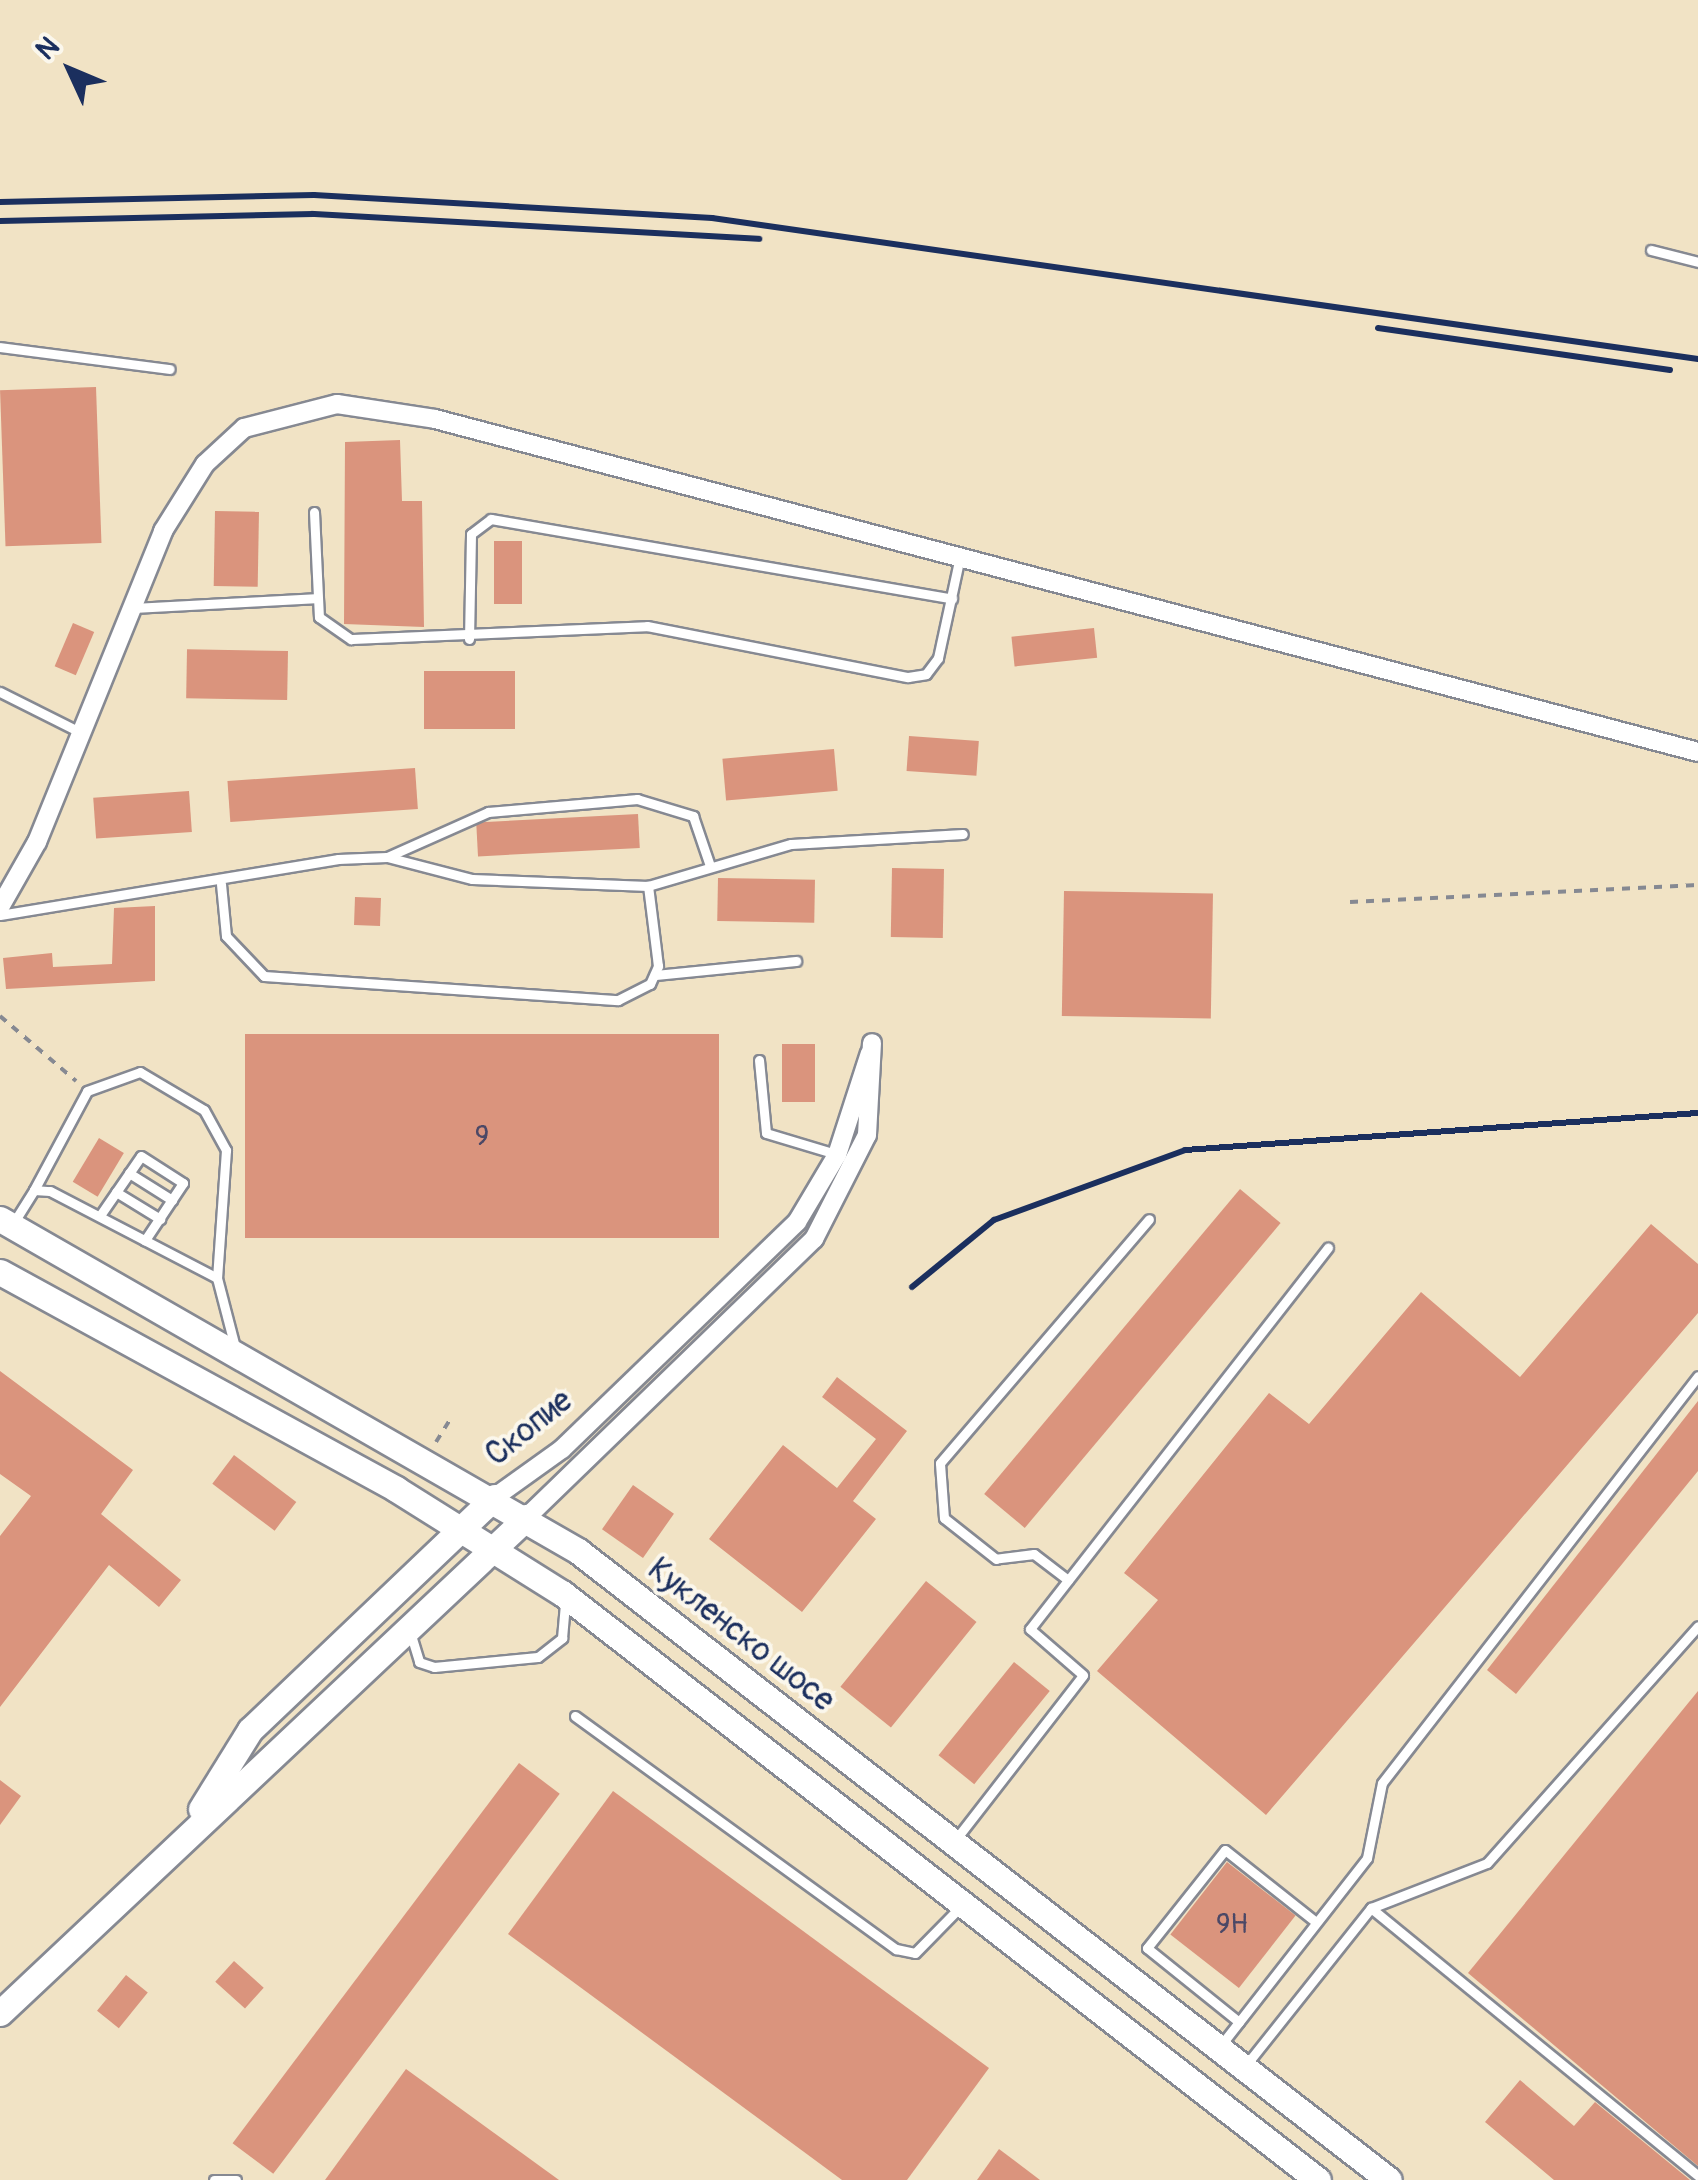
<!DOCTYPE html>
<meta charset="utf-8">
<style>
body{margin:0}
#map{position:relative;width:1698px;height:2180px;overflow:hidden;background:#f1e3c5;font-family:Pangolin,sans-serif}
div>[style]{position:absolute}
.building>*{inset:0;background:#da947d;transform-origin:0 0}
.path>*{height:4px;margin-top:-2px;transform-origin:0;background:repeating-linear-gradient(90deg,#868992 0 8px,transparent 0 16px)}
.roads{filter:drop-shadow(2px 0 #868992) drop-shadow(-2px 0 #868992) drop-shadow(0 2px #868992) drop-shadow(0 -2px #868992)}
.lane>*{height:9px;margin:-4.5px;padding:0 4.5px;transform-origin:4.5px;border-radius:4.5px;background:#fff}
.street>*{height:18px;margin:-9px;padding:0 9px;transform-origin:9px;border-radius:9px;background:#fff}
.secondary>*{height:25px;margin:-12.5px;padding:0 12.5px;transform-origin:12.5px;border-radius:12.5px;background:#fff}
.rail>*{height:6px;margin:-3px;padding:0 3px;transform-origin:3px;border-radius:3px;background:#1b2f5e}
span{translate:-50% -50%;white-space:nowrap;text-align:center;line-height:1.15;-webkit-text-stroke:8px #fbf7ec;paint-order:stroke}
.number-label{font-size:28px;color:#4b4866}
.number-label span{-webkit-text-stroke-width:0}
.street-label{font-size:32px;color:#1b2f5e}
.north{position:absolute;left:20px;top:20px;width:100px;height:100px;-webkit-text-stroke:8px #fbf7ec;paint-order:stroke;rotate:314deg;font-size:28px;font-weight:700;line-height:40px;text-align:center;color:#1b2f5e}
.north::after{content:'';display:block;margin:auto;width:35px;height:45px;background:#1b2f5e;clip-path:polygon(50% 0,100% 100%,50% 72%,0 100%)}
</style>
<div id="map">
<div class="building">
<div style="left:96px;top:387px;width:156px;height:96px;rotate:88deg"></div>
<div style="clip-path:polygon(400px 440px,402px 501px,422px 501px,424px 627px,344px 624px,345px 442px)"></div>
<div style="left:215px;top:511px;width:44px;height:75px;rotate:1deg"></div>
<div style="left:494px;top:541px;width:28px;height:63px"></div>
<div style="left:73px;top:623px;width:23px;height:47px;rotate:23deg"></div>
<div style="left:1094px;top:628px;width:30px;height:83px;rotate:84deg"></div>
<div style="left:288px;top:651px;width:49px;height:101px;rotate:91deg"></div>
<div style="left:424px;top:671px;width:91px;height:58px"></div>
<div style="left:909px;top:736px;width:70px;height:35px;rotate:4deg"></div>
<div style="left:834px;top:749px;width:42px;height:112px;rotate:85deg"></div>
<div style="left:415px;top:768px;width:41px;height:188px;rotate:86deg"></div>
<div style="left:189px;top:791px;width:41px;height:96px;rotate:86deg"></div>
<div style="left:638px;top:814px;width:34px;height:162px;rotate:87deg"></div>
<div style="left:892px;top:868px;width:52px;height:69px;rotate:1deg"></div>
<div style="left:718px;top:878px;width:97px;height:43px;rotate:1deg"></div>
<div style="left:1064px;top:891px;width:149px;height:125px;rotate:1deg"></div>
<div style="left:355px;top:897px;width:26px;height:28px;rotate:2deg"></div>
<div style="clip-path:polygon(155px 906px,155px 981px,6px 989px,3px 958px,52px 953px,53px 967px,112px 964px,114px 908px)"></div>
<div style="left:719px;top:1034px;width:204px;height:474px;rotate:90deg"></div>
<div style="left:782px;top:1044px;width:33px;height:58px"></div>
<div style="left:99px;top:1138px;width:29px;height:51px;rotate:31deg"></div>
<div style="left:1240px;top:1189px;width:53px;height:398px;rotate:40deg"></div>
<div style="clip-path:polygon(1651px 1224px,1698px 1264px,1698px 1313px,1266px 1815px,1097px 1671px,1158px 1600px,1124px 1573px,1269px 1393px,1309px 1424px,1421px 1292px,1520px 1377px)"></div>
<div style="clip-path:polygon(0 1371px,133px 1470px,101px 1514px,181px 1580px,159px 1607px,109px 1565px,0 1707px,0 1536px,31px 1496px,0 1474px)"></div>
<div style="clip-path:polygon(837px 1377px,907px 1431px,853px 1501px,876px 1519px,802px 1612px,709px 1539px,783px 1445px,837px 1488px,876px 1439px,822px 1397px)"></div>
<div style="clip-path:polygon(1698px 1401px,1698px 1471px,1516px 1694px,1487px 1670px)"></div>
<div style="left:234px;top:1455px;width:78px;height:36px;rotate:37deg"></div>
<div style="left:633px;top:1485px;width:50px;height:54px;rotate:35deg"></div>
<div style="left:926px;top:1581px;width:65px;height:136px;rotate:39deg"></div>
<div style="left:1014px;top:1662px;width:46px;height:120px;rotate:39deg"></div>
<div style="clip-path:polygon(1698px 1691px,1698px 2166px,1468px 1973px)"></div>
<div style="left:519px;top:1763px;width:51px;height:476px;rotate:37deg"></div>
<div style="clip-path:polygon(0 1780px,21px 1796px,0 1825px)"></div>
<div style="clip-path:polygon(613px 1791px,989px 2068px,907px 2180px,842px 2180px,508px 1934px)"></div>
<div style="left:1227px;top:1862px;width:87px;height:92px;rotate:38deg"></div>
<div style="left:234px;top:1961px;width:40px;height:28px;rotate:42deg"></div>
<div style="left:126px;top:1975px;width:28px;height:46px;rotate:39deg"></div>
<div style="clip-path:polygon(406px 2069px,559px 2180px,325px 2180px)"></div>
<div style="clip-path:polygon(1520px 2080px,1574px 2126px,1595px 2102px,1690px 2180px,1554px 2180px,1485px 2122px)"></div>
<div style="clip-path:polygon(999px 2149px,1040px 2180px,977px 2180px)"></div>
</div>
<div class="path">
<div style="left:1350px;top:902px;width:348px;rotate:-2.8deg"></div>
<div style="left:0;top:1016px;width:100px;rotate:40.5deg"></div>
<div style="left:436px;top:1442px;width:31px;rotate:-58deg"></div>
</div>
<div class="roads">
<div class="lane">
<div style="left:1651px;top:250px;width:49px;rotate:14.3deg"></div>
<div style="left:0;top:347px;width:171px;rotate:7.4deg"></div>
<div style="left:314px;top:512px;width:105px;rotate:87.3deg"></div>
<div style="left:319px;top:617px;width:39px;rotate:35deg"></div>
<div style="left:351px;top:639px;width:296px;rotate:-2.5deg"></div>
<div style="left:647px;top:626px;width:266px;rotate:11.1deg"></div>
<div style="left:908px;top:677px;width:18px;rotate:-9deg"></div>
<div style="left:926px;top:674px;width:20px;rotate:-53deg"></div>
<div style="left:938px;top:658px;width:104px;rotate:-77.8deg"></div>
<div style="left:133px;top:608px;width:182px;rotate:-3.1deg"></div>
<div style="left:469px;top:639px;width:105px;rotate:-88.9deg"></div>
<div style="left:471px;top:534px;width:25px;rotate:-37deg"></div>
<div style="left:491px;top:519px;width:468px;rotate:9.8deg"></div>
<div style="left:0;top:692px;width:92px;rotate:26.6deg"></div>
<div style="left:387px;top:857px;width:111px;rotate:-24deg"></div>
<div style="left:488px;top:812px;width:150px;rotate:-5deg"></div>
<div style="left:637px;top:799px;width:59px;rotate:16.9deg"></div>
<div style="left:693px;top:816px;width:53px;rotate:71.2deg"></div>
<div style="left:221px;top:884px;width:52px;rotate:84.5deg"></div>
<div style="left:226px;top:936px;width:55px;rotate:46.5deg"></div>
<div style="left:264px;top:976px;width:355px;rotate:3.9deg"></div>
<div style="left:618px;top:1000px;width:36px;rotate:-27deg"></div>
<div style="left:650px;top:984px;width:20px;rotate:-66deg"></div>
<div style="left:658px;top:966px;width:81px;rotate:-97.1deg"></div>
<div style="left:0;top:915px;width:343px;rotate:-9.4deg"></div>
<div style="left:338px;top:859px;width:49px;rotate:-2.3deg"></div>
<div style="left:387px;top:857px;width:88px;rotate:14.5deg"></div>
<div style="left:472px;top:879px;width:176px;rotate:2.3deg"></div>
<div style="left:648px;top:886px;width:149px;rotate:-16.4deg"></div>
<div style="left:791px;top:844px;width:172px;rotate:-3.3deg"></div>
<div style="left:655px;top:975px;width:142px;rotate:-5.7deg"></div>
<div style="left:759px;top:1060px;width:73px;rotate:84.5deg"></div>
<div style="left:766px;top:1133px;width:73px;rotate:16.7deg"></div>
<div style="left:129px;top:1173px;width:51px;rotate:32.1deg"></div>
<div style="left:34px;top:1190px;width:112px;rotate:-61.8deg"></div>
<div style="left:87px;top:1091px;width:56px;rotate:-19.7deg"></div>
<div style="left:140px;top:1072px;width:74px;rotate:30.7deg"></div>
<div style="left:204px;top:1110px;width:46px;rotate:61.2deg"></div>
<div style="left:226px;top:1150px;width:128px;rotate:94deg"></div>
<div style="left:116px;top:1192px;width:52px;rotate:31.5deg"></div>
<div style="left:101px;top:1214px;width:70px;rotate:-55.4deg"></div>
<div style="left:141px;top:1156px;width:50px;rotate:32.7deg"></div>
<div style="left:183px;top:1183px;width:69px;rotate:123.7deg"></div>
<div style="left:14px;top:1222px;width:38px;rotate:-58deg"></div>
<div style="left:34px;top:1190px;width:16px;rotate:4deg"></div>
<div style="left:50px;top:1191px;width:188px;rotate:27.5deg"></div>
<div style="left:217px;top:1278px;width:71px;rotate:75.4deg"></div>
<div style="left:1068px;top:1580px;width:43px;rotate:-142.6deg"></div>
<div style="left:1034px;top:1554px;width:38px;rotate:173deg"></div>
<div style="left:996px;top:1559px;width:66px;rotate:-141.7deg"></div>
<div style="left:944px;top:1518px;width:55px;rotate:-94.2deg"></div>
<div style="left:940px;top:1463px;width:321px;rotate:-49.4deg"></div>
<div style="left:411px;top:1635px;width:28px;rotate:73deg"></div>
<div style="left:419px;top:1662px;width:16px;rotate:18deg"></div>
<div style="left:434px;top:1667px;width:104px;rotate:-5.5deg"></div>
<div style="left:538px;top:1657px;width:31px;rotate:-38deg"></div>
<div style="left:562px;top:1638px;width:33px;rotate:-85deg"></div>
<div style="left:575px;top:1716px;width:397px;rotate:36deg"></div>
<div style="left:896px;top:1949px;width:19px;rotate:12deg"></div>
<div style="left:915px;top:1953px;width:64px;rotate:-45.6deg"></div>
<div style="left:956px;top:1839px;width:207px;rotate:-52.2deg"></div>
<div style="left:1083px;top:1675px;width:70px;rotate:-139deg"></div>
<div style="left:1030px;top:1629px;width:484px;rotate:-52deg"></div>
<div style="left:1371px;top:1908px;width:423px;rotate:39.3deg"></div>
<div style="left:1239px;top:2022px;width:118px;rotate:-141.2deg"></div>
<div style="left:1147px;top:1948px;width:125px;rotate:-51.5deg"></div>
<div style="left:1225px;top:1850px;width:116px;rotate:38.4deg"></div>
<div style="left:1221px;top:2045px;width:237px;rotate:-52deg"></div>
<div style="left:1367px;top:1858px;width:76px;rotate:-78.7deg"></div>
<div style="left:1382px;top:1783px;width:515px;rotate:-52.17deg"></div>
<div style="left:1246px;top:2065px;width:201px;rotate:-51.5deg"></div>
<div style="left:1371px;top:1908px;width:124px;rotate:-21.2deg"></div>
<div style="left:1487px;top:1863px;width:317px;rotate:-48.3deg"></div>
<div style="left:214px;top:2180px;width:22px"></div>
</div>
<div class="street">
<div style="left:0;top:907px;width:75px;rotate:-60.4deg"></div>
<div style="left:37px;top:842px;width:336px;rotate:-67.9deg"></div>
<div style="left:163px;top:531px;width:79px;rotate:-57.9deg"></div>
<div style="left:205px;top:464px;width:53px;rotate:-42.7deg"></div>
<div style="left:244px;top:428px;width:96px;rotate:-14.5deg"></div>
<div style="left:337px;top:404px;width:99px;rotate:8.7deg"></div>
<div style="left:435px;top:419px;width:1306px;rotate:14.77deg"></div>
<div style="left:495px;top:1497px;width:82px;rotate:-35.6deg"></div>
<div style="left:562px;top:1449px;width:327px;rotate:-44deg"></div>
<div style="left:797px;top:1222px;width:78px;rotate:-59.2deg"></div>
<div style="left:837px;top:1155px;width:107px;rotate:-72.1deg"></div>
<div style="left:527px;top:1517px;width:400px;rotate:-44.1deg"></div>
<div style="left:814px;top:1239px;width:117px;rotate:-63deg"></div>
<div style="left:867px;top:1135px;width:92px;rotate:-86.9deg"></div>
</div>
<div class="secondary">
<div style="left:0;top:1219px;width:667px;rotate:29.87deg"></div>
<div style="left:578px;top:1551px;width:1026px;rotate:37.8deg"></div>
<div style="left:0;top:1272px;width:452px;rotate:28.7deg"></div>
<div style="left:396px;top:1489px;width:196px;rotate:32.1deg"></div>
<div style="left:562px;top:1593px;width:957px;rotate:37.83deg"></div>
<div style="left:201px;top:1809px;width:93px;rotate:-58.2deg"></div>
<div style="left:250px;top:1730px;width:338px;rotate:-43.6deg"></div>
<div style="left:0;top:2013px;width:724px;rotate:-43.26deg"></div>
</div>
</div>
<div class="rail">
<div style="left:0;top:202px;width:314px;rotate:-1.3deg"></div>
<div style="left:314px;top:195px;width:399px;rotate:3.3deg"></div>
<div style="left:712px;top:218px;width:996px;rotate:8.14deg"></div>
<div style="left:0;top:221px;width:313px;rotate:-1.3deg"></div>
<div style="left:313px;top:214px;width:447px;rotate:3.2deg"></div>
<div style="left:1378px;top:328px;width:295px;rotate:8.2deg"></div>
<div style="left:912px;top:1287px;width:106px;rotate:-39.3deg"></div>
<div style="left:994px;top:1220px;width:203px;rotate:-20.1deg"></div>
<div style="left:1185px;top:1150px;width:514px;rotate:-4.13deg"></div>
</div>
<div class="number-label">
<span style="left:482px;top:1137px">9</span>
<span style="left:1232px;top:1925px">9Н</span>
</div>
<div class="street-label">
<span style="left:529px;top:1428px;rotate:-39deg">Скопие</span>
<span style="left:741px;top:1635px;rotate:38deg">Кукленско шосе</span>
</div>
<div class="north">N</div>
</div>
